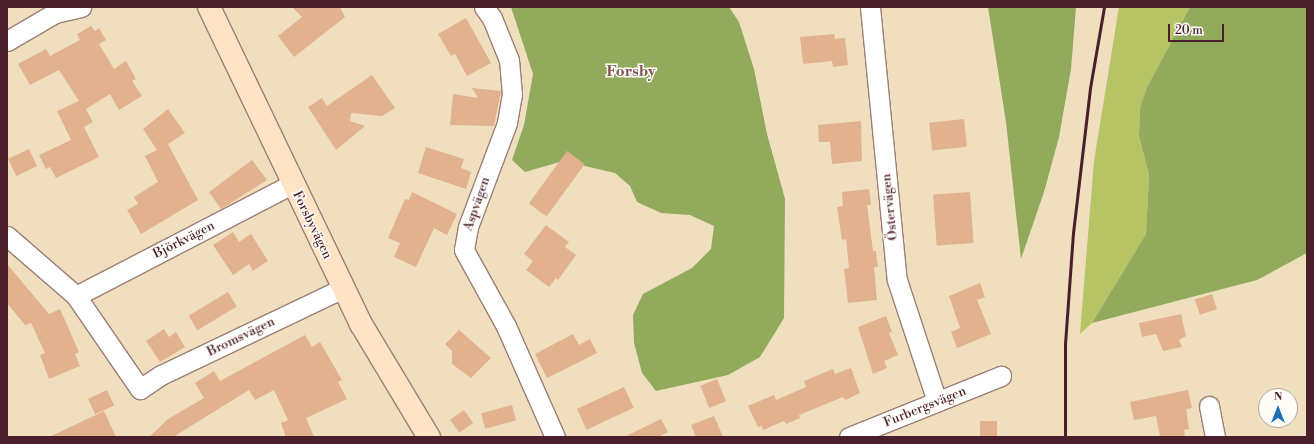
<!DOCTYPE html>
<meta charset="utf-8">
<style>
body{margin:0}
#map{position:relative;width:1314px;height:444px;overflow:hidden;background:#efdfbf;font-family:"Libre Bodoni",serif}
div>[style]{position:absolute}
.green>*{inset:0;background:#b7c466}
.forest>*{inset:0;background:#91aa5b}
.building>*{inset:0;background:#e2b18e;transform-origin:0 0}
.roads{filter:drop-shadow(1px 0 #9c7f75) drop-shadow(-1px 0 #9c7f75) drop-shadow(0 1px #9c7f75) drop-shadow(0 -1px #9c7f75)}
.street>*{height:19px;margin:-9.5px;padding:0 9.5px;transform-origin:9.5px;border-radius:9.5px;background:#fff}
.secondary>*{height:22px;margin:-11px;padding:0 11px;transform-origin:11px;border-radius:11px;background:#fee4c5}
.rail>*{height:3px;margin:-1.5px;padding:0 1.5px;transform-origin:1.5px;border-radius:1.5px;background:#4a1f2b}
span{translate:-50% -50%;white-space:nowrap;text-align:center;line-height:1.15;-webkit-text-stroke:3px #fdfcf7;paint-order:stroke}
.street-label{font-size:13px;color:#4a1f2b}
.quarter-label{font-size:15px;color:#7f524e;font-weight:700}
.frame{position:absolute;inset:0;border:8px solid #4a1f2b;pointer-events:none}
.north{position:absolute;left:1258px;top:388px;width:40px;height:40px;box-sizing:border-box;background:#fdfcf7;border:1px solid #b5a4a5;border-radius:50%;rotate:0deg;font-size:11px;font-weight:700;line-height:16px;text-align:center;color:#4a1f2b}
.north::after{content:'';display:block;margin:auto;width:14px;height:18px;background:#1f6fb2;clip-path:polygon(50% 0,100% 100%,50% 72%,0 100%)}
.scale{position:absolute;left:1168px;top:24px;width:56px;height:18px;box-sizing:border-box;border:2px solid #4a1f2b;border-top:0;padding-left:5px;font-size:12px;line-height:14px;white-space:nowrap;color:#4a1f2b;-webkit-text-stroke:3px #fdfcf7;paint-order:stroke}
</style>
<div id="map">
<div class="green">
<div style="clip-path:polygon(1119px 7px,1190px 7px,1147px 87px,1140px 108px,1139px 136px,1149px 175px,1146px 234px,1092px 323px,1080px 334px,1094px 161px)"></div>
</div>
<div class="forest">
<div style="clip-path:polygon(511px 7px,729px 7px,739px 22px,754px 69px,767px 134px,785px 199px,784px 318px,760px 357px,728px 375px,656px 391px,642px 373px,634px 343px,633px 315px,643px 294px,692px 268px,711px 249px,714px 226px,690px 215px,661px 213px,637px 202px,630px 186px,615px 173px,563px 161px,525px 172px,512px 160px,524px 125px,533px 74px)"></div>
<div style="clip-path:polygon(988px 7px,1076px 7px,1071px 69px,1059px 137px,1044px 192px,1021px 259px,1006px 122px)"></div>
<div style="clip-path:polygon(1190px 7px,1307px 7px,1307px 253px,1257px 280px,1092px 323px,1146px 234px,1149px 175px,1139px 136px,1140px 108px,1147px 87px)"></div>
</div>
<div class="building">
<div style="clip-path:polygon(292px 7px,340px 7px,345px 17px,294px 57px,278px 36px,302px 17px)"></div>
<div style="clip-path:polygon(466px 18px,491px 63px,467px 76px,455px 54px,451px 56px,438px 34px)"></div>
<div style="clip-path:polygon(91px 26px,95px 31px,99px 28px,106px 40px,99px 44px,114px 69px,126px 61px,136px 79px,132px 81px,142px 96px,119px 110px,110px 94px,86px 109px,93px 122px,84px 127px,99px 157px,56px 178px,50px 167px,46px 169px,39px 155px,71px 140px,57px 111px,79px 101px,59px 70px,30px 85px,18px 64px,46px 49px,50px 56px,80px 40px,77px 34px)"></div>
<div style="clip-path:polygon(834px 34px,835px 39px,845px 38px,848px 65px,833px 67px,832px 61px,803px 64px,800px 37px)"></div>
<div style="clip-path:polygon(372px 75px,395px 108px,382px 116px,351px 113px,350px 121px,365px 126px,336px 150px,308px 107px,322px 98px,327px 106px)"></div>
<div style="clip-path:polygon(472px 88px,501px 91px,494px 126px,450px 125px,453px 94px,478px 98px)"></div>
<div style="clip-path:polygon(168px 109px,185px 133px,168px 144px,198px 200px,141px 234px,127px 210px,138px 204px,134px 197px,158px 182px,145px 156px,157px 150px,143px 129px)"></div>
<div style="left:964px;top:119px;width:28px;height:35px;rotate:84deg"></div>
<div style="clip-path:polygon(861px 121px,862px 161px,832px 164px,830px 142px,819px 142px,818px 125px)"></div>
<div style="clip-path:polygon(426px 147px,464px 159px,461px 168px,471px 172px,466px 189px,418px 173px)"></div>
<div style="left:29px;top:149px;width:19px;height:23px;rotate:65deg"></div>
<div style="left:567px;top:151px;width:22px;height:65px;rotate:36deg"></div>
<div style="clip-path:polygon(252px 160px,267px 180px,221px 209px,209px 192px)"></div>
<div style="clip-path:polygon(869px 189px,871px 205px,867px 205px,873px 251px,876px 251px,878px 267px,874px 267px,877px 300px,848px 303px,844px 269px,849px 268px,846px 239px,842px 240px,837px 207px,843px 206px,842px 192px)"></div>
<div style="clip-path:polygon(412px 192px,457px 214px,447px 235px,434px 228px,416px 267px,394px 257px,400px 243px,388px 238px,405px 199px,409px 200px)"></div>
<div style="left:970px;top:192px;width:51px;height:37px;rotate:86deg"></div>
<div style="clip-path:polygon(546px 225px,569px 242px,565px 247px,576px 255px,558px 280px,556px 278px,549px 287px,526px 270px,533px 261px,524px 254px)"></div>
<div style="clip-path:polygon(233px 232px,239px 242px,251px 234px,268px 261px,253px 271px,249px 264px,233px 275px,213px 245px)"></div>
<div style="clip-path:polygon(7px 264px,49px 314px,60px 309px,79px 352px,75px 354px,80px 366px,49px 379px,40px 355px,45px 353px,31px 323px,25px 325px,7px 303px)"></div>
<div style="clip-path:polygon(980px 283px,985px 297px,977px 300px,991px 334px,957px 348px,951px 332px,960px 328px,949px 296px)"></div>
<div style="left:228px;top:292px;width:17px;height:46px;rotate:59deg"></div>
<div style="left:1212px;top:294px;width:16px;height:18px;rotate:72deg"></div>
<div style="clip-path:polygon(1181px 314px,1186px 336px,1179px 340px,1182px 347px,1163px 351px,1156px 334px,1142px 337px,1139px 323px)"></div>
<div style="clip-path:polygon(886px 316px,892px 332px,889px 333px,898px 355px,884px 361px,887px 368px,873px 374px,858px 327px)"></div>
<div style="clip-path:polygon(164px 329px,169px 337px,176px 332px,185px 347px,160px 362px,146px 341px)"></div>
<div style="clip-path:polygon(459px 330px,491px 358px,471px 378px,452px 364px,452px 351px,445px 344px)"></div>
<div style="clip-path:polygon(573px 334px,579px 345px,590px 339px,597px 353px,547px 378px,535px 354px)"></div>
<div style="clip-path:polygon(305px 335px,312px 347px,320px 342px,342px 380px,338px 382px,347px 399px,306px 418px,314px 437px,286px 437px,281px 423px,288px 420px,274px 390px,255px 400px,249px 390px,173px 437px,149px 437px,168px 419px,204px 398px,195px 383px,214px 371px,220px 381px)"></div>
<div style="clip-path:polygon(851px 368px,860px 393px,845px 400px,843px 397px,799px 415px,800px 418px,786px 424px,784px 421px,763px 430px,762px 426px,758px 427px,748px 406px,774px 395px,776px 400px,806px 387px,804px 381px,833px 369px,835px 374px)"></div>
<div style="left:717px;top:379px;width:24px;height:18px;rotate:68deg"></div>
<div style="left:624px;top:387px;width:23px;height:52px;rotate:65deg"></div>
<div style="left:107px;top:390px;width:17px;height:21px;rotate:65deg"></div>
<div style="clip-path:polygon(1188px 390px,1192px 408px,1186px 409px,1189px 429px,1184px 430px,1185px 437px,1160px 437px,1156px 416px,1134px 420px,1130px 402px)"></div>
<div style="left:512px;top:405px;width:16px;height:32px;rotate:75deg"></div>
<div style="left:464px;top:410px;width:16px;height:17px;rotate:55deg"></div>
<div style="clip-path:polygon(104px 411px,116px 437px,49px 437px,81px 422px)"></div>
<div style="clip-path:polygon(714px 416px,723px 437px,696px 437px,691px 425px)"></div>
<div style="clip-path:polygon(661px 419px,668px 432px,658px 437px,624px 437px)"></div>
<div style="left:997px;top:421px;width:16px;height:17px;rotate:90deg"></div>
</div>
<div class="roads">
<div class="street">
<div style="left:484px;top:7px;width:14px;rotate:54deg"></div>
<div style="left:492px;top:18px;width:45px;rotate:68deg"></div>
<div style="left:509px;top:60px;width:34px;rotate:85deg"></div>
<div style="left:512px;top:94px;width:29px;rotate:100deg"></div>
<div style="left:507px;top:123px;width:111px;rotate:110.6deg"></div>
<div style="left:468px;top:227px;width:23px;rotate:100deg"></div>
<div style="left:464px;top:250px;width:87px;rotate:61.1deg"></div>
<div style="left:506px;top:326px;width:121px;rotate:66.2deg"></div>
<div style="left:870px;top:7px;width:274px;rotate:84.4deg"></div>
<div style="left:897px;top:280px;width:128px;rotate:71.8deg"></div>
<div style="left:7px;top:41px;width:56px;rotate:-30.3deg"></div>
<div style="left:55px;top:13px;width:27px;rotate:-13deg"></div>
<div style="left:7px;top:236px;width:91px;rotate:41deg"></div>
<div style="left:76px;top:296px;width:113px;rotate:55.5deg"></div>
<div style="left:140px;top:389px;width:25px;rotate:-34deg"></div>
<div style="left:161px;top:375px;width:202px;rotate:-25.5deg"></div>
<div style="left:76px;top:296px;width:243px;rotate:-27.4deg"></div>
<div style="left:1209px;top:406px;width:32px;rotate:79deg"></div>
<div style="left:849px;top:437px;width:164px;rotate:-21.9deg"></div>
</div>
<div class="secondary">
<div style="left:209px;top:7px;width:352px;rotate:64.4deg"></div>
<div style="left:361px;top:324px;width:132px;rotate:59deg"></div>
</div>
</div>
<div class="rail">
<div style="left:1065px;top:437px;width:93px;rotate:-90deg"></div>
<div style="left:1065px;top:344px;width:111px;rotate:-85.9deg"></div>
<div style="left:1073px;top:233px;width:146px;rotate:-83.3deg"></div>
<div style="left:1090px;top:88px;width:82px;rotate:-80.2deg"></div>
</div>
<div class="street-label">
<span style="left:477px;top:204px;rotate:-71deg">Aspvägen</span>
<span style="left:890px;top:207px;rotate:-96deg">Östervägen</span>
<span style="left:312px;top:225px;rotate:64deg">Forsbyvägen</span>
<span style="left:184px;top:240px;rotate:-27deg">Björkvägen</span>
<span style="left:241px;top:337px;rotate:-26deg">Bromsvägen</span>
<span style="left:925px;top:407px;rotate:-22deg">Furbergsvägen</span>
</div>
<div class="quarter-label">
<span style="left:631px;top:72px">Forsby</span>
</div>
<div class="frame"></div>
<div class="north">N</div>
<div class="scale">20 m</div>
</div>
